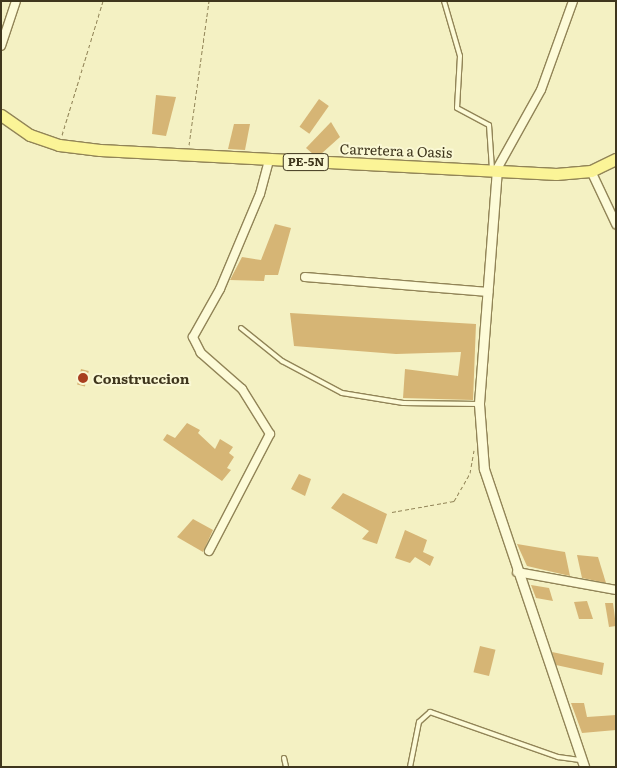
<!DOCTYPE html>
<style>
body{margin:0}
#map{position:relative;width:617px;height:768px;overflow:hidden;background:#f4f1c3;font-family:Literata,serif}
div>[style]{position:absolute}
.building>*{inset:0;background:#d6b575;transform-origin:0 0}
.path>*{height:1px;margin-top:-0.5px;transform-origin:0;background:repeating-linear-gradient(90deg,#918457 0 4px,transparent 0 6.5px)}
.roads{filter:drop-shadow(1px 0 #918457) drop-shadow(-1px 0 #918457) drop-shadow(0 1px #918457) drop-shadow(0 -1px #918457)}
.service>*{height:4px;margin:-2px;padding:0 2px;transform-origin:2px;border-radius:2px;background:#fdfbd8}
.minor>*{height:8px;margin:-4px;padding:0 4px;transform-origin:4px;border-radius:4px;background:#fdfbd8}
.tertiary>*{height:9px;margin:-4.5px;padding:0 4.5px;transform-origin:4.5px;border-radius:4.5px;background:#fdfbd8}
.primary>*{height:11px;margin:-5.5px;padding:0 5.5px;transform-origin:5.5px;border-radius:5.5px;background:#fbf497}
.dots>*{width:14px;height:14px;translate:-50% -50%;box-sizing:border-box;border:2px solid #faf8d4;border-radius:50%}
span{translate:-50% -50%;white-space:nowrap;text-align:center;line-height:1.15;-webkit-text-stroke:4px #faf8d4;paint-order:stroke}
.shield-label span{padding:1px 4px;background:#faf8d4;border:1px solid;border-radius:4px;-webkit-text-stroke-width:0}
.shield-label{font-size:12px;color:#3f361d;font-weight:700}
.street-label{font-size:14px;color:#3f361d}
.poi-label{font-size:14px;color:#3f361d;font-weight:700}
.left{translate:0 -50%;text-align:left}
.frame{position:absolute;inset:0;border:2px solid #3f361d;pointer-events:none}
</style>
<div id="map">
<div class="building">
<div style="clip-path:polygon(156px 95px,176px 97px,166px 136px,152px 134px)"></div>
<div style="left:319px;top:99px;width:12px;height:34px;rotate:35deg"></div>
<div style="clip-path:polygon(331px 122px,340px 137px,321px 154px,313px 154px,306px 148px)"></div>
<div style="clip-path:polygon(234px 124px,250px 124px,245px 150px,228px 149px)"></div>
<div style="clip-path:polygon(275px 224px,291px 228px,278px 275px,265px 275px,264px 281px,230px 280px,242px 257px,261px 260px)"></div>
<div style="clip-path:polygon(290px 313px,476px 324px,473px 400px,403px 398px,405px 369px,458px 376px,461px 352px,396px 354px,294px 346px)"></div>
<div style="left:81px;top:369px;width:8px;height:16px;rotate:14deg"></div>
<div style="clip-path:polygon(187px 423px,200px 430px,198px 433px,215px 449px,220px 439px,233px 447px,229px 453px,234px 457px,227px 468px,231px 470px,222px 481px,163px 440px,167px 434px,175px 438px)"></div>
<div style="clip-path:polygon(299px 474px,311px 479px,305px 496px,291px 489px)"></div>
<div style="clip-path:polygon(343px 493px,387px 514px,377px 544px,362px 539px,369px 531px,331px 508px)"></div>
<div style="clip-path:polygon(193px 519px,213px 530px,203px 552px,177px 537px)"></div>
<div style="clip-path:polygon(405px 530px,427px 540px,423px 552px,434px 557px,430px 566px,415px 557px,410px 563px,395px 558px)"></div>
<div style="clip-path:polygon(517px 544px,565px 552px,570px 576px,527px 566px)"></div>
<div style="clip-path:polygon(577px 555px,598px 557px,606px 583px,582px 578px)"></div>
<div style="clip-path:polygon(531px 585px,549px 588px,553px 601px,536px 598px)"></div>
<div style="clip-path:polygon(587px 601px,593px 619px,579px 619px,574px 602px)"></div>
<div style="clip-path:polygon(605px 603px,613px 603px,616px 626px,609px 627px)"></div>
<div style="left:480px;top:646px;width:16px;height:27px;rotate:14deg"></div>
<div style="clip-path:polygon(552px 652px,604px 663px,602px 675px,556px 665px)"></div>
<div style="clip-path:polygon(571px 703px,584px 703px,587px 717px,616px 715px,616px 730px,582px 733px)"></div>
</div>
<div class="path">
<div style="left:62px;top:135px;width:140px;rotate:-73deg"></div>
<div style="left:189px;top:145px;width:145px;rotate:-82.1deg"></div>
<div style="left:392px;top:512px;width:63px;rotate:-10.1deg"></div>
<div style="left:454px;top:501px;width:32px;rotate:-60deg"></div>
<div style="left:470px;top:473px;width:23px;rotate:-80deg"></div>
</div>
<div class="roads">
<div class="service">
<div style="left:444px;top:1px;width:57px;rotate:73.8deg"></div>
<div style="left:460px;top:56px;width:52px;rotate:93.3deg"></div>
<div style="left:457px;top:108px;width:36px;rotate:28deg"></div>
<div style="left:489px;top:125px;width:44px;rotate:86.1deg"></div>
<div style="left:241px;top:328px;width:53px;rotate:38.8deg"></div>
<div style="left:282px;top:361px;width:68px;rotate:28.1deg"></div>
<div style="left:342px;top:393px;width:62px;rotate:9.3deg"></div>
<div style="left:403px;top:403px;width:76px;rotate:0.8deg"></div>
<div style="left:284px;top:758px;width:9px;rotate:77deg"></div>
<div style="left:410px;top:767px;width:46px;rotate:-78.7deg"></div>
<div style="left:419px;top:722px;width:15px;rotate:-42deg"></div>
<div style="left:430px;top:712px;width:136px;rotate:19.4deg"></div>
<div style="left:558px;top:757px;width:22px;rotate:8deg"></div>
</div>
<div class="minor">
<div style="left:1px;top:46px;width:47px;rotate:-71.6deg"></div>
<div style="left:497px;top:169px;width:90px;rotate:-60.9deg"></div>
<div style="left:541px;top:90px;width:95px;rotate:-70.2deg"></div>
<div style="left:591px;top:171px;width:59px;rotate:64.7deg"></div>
<div style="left:305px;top:277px;width:184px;rotate:4.7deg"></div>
<div style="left:209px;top:551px;width:132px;rotate:-62.5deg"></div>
<div style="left:270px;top:434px;width:53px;rotate:-121.9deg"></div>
<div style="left:242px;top:389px;width:55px;rotate:-138.7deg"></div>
<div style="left:201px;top:353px;width:18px;rotate:-117deg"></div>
<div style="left:193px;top:337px;width:55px;rotate:-60.6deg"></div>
<div style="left:220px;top:289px;width:103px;rotate:-67.2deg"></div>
<div style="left:260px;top:194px;width:34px;rotate:-75deg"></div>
<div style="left:517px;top:572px;width:101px;rotate:10.3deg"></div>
</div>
<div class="tertiary">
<div style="left:497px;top:169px;width:236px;rotate:94.4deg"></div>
<div style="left:479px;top:404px;width:65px;rotate:85.6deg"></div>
<div style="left:484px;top:469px;width:314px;rotate:71.4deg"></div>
</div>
<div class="primary">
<div style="left:1px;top:115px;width:35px;rotate:35deg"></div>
<div style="left:30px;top:135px;width:31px;rotate:19deg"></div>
<div style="left:59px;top:145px;width:41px;rotate:7deg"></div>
<div style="left:100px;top:150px;width:457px;rotate:3deg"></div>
<div style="left:556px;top:174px;width:35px;rotate:-5deg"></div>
<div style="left:591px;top:171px;width:28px;rotate:-26deg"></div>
</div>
</div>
<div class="dots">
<div style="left:83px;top:378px;background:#a83f1f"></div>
</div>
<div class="shield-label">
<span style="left:306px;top:162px">PE-5N</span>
</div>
<div class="street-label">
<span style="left:396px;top:150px;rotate:2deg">Carretera a Oasis</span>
</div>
<div class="poi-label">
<span class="left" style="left:93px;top:378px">Construccion</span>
</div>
<div class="frame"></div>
</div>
